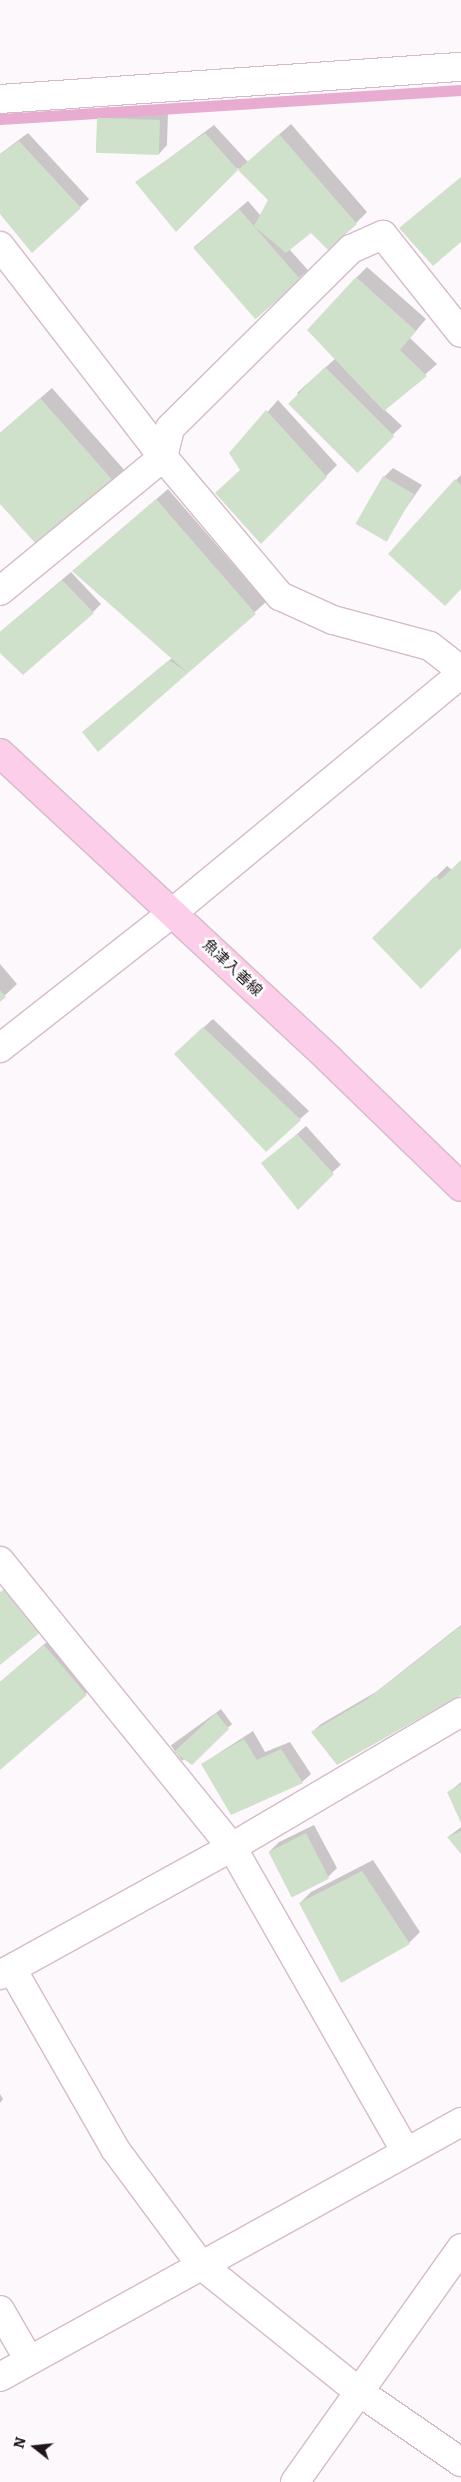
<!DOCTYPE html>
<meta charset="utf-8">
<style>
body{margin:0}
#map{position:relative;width:461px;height:2482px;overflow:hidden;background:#fdf8fb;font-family:Bitter,"Noto Sans JP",serif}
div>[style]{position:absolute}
.shadow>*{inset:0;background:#0003;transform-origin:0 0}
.stream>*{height:11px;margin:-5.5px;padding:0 5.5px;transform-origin:5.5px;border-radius:5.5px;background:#e7accf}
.building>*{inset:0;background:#d0e1cb;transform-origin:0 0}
.roads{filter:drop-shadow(1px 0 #d5bbca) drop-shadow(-1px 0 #d5bbca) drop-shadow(0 1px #d5bbca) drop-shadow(0 -1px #d5bbca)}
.minor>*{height:28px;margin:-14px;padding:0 14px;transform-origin:14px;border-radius:14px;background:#fff}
.major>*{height:28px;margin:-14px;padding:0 14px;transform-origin:14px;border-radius:14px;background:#fcceea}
span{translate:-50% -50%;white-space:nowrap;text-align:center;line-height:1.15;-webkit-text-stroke:5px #fff;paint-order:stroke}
.street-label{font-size:15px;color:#1f161c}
.north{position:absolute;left:10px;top:2422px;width:50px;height:50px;-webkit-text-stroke:4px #fff;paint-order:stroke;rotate:286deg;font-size:14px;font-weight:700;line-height:20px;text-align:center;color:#1f161c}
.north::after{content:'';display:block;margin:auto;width:18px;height:22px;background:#1f161c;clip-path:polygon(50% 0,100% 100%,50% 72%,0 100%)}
</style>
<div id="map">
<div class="shadow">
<div style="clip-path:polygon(168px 112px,167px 145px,159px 154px,98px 124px,107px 115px)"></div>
<div style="clip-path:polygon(291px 124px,367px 212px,356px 223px,311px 231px,289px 249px,308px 270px,257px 316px,194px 247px,248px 201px,261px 216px,270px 200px,238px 168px,177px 230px,137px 182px,214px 125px,248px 162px)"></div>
<div style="clip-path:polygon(28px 133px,89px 199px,32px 251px,0 212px,0 154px)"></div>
<div style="clip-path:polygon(367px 267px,426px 319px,410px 338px,437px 364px,385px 410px,402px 426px,359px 467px,297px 393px,336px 358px,356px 278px)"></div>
<div style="clip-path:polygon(52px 388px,126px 472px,115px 483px,0 502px,0 433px)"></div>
<div style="clip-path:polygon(278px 400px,337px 465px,261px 542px,241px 469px,231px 453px)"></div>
<div style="clip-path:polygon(393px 468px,422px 485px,383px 541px,384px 477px)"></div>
<div style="clip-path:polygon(461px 475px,461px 588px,456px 480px)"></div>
<div style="clip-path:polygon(168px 489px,266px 602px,187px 672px,83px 732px,172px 658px,85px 561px)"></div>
<div style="clip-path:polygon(71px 572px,101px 604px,93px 612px,0 652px,0 632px)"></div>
<div style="clip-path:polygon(461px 862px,461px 947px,374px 938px,447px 866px,452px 870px)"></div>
<div style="clip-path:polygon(0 964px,17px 984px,0 1000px)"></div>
<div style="clip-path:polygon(213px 1019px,309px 1111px,300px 1119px,184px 1045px)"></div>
<div style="left:306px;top:1126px;width:52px;height:57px;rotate:48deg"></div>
<div style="clip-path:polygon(461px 1625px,461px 1693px,312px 1732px,321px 1724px,376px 1692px)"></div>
<div style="clip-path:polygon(56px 1634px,98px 1683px,0 1768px,0 1682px)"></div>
<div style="left:221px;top:1709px;width:19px;height:62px;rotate:54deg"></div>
<div style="clip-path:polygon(253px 1731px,265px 1752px,290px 1742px,311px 1774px,302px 1782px,202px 1764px)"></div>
<div style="clip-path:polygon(461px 1782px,461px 1820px,448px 1793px)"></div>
<div style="clip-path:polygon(314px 1825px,337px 1868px,328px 1877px,294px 1895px,270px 1851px,279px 1842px)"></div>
<div style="clip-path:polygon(461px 1827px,461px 1852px,448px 1837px)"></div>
<div style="clip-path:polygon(373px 1860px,420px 1932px,409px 1943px,300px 1903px,311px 1892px)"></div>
<div style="clip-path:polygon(0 2094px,3px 2099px,0 2103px)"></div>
</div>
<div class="stream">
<div style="left:0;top:119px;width:462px;rotate:-3.6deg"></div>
</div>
<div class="building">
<div style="left:160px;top:120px;width:35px;height:63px;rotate:92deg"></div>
<div style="clip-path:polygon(205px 133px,238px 170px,176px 232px,135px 182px)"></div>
<div style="clip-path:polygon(279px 134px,357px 224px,328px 250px,311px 233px,286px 253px,254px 226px,268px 200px,238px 170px)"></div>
<div style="clip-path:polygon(19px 141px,81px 208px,32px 253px,0 214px,0 154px)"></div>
<div style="clip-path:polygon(461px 177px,461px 242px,433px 266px,399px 228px)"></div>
<div style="left:239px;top:209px;width:94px;height:60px;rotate:49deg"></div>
<div style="clip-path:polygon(356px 277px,416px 331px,400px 350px,427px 376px,384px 411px,307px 330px)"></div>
<div style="left:325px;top:367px;width:98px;height:52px;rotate:45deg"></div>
<div style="clip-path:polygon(40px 398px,116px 484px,36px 544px,0 504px,0 433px)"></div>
<div style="clip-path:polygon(266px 410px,327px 477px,261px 544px,215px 493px,240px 470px,229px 453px)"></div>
<div style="left:383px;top:476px;width:36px;height:55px;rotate:30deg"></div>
<div style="clip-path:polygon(455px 479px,461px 485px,461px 589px,445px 606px,388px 554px)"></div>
<div style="clip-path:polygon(156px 499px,256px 614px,188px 673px,72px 571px)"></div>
<div style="clip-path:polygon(62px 580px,94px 613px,23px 675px,0 653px,0 632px)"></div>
<div style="clip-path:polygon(169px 660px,188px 673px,98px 752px,82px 732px)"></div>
<div style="clip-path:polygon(461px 860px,461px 948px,421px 989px,372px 938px,435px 876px,440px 880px)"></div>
<div style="clip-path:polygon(0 990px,6px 997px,0 1002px)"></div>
<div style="clip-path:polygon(203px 1027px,301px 1120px,266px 1152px,174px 1054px)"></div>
<div style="clip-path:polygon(297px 1134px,334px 1174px,298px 1210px,261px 1163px)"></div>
<div style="clip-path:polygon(7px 1587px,42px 1631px,0 1665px,0 1592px)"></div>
<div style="clip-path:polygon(461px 1626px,461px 1695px,337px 1765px,311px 1732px,366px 1700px)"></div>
<div style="clip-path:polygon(44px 1645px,87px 1695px,0 1770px,0 1682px)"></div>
<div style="clip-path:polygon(216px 1713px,229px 1729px,192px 1765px,174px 1752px)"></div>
<div style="clip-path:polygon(244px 1739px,257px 1760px,281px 1749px,303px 1783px,231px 1815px,201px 1764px)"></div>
<div style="clip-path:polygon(461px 1784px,461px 1823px,447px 1792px)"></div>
<div style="clip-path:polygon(461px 1831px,461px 1854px,447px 1837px)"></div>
<div style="left:306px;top:1833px;width:51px;height:42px;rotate:63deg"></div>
<div style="clip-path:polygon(362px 1871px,410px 1944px,341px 1983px,299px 1903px)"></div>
</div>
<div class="roads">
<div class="minor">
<div style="left:0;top:99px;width:462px;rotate:-4deg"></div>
<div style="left:0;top:246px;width:267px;rotate:52.3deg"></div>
<div style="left:163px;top:457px;width:182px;rotate:49.9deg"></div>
<div style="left:280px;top:596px;width:58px;rotate:24.4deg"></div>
<div style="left:333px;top:620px;width:100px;rotate:15deg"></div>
<div style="left:430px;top:646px;width:39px;rotate:38deg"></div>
<div style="left:0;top:591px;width:211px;rotate:-39.4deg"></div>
<div style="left:163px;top:457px;width:30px;rotate:-76deg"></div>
<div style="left:170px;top:428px;width:255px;rotate:-44.7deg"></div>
<div style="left:351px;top:249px;width:35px;rotate:-24deg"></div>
<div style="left:383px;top:235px;width:125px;rotate:51.5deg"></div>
<div style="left:0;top:1048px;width:219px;rotate:-38.1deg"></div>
<div style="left:172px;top:913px;width:375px;rotate:-39.6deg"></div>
<div style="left:0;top:1561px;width:368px;rotate:51deg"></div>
<div style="left:232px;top:1847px;width:351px;rotate:60.3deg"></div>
<div style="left:12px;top:1969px;width:207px;rotate:60.2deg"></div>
<div style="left:115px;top:2149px;width:143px;rotate:53.5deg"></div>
<div style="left:200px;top:2264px;width:203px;rotate:38.8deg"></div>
<div style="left:358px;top:2391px;width:125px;rotate:34.6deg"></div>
<div style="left:0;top:1975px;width:265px;rotate:-28.9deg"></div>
<div style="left:232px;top:1847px;width:266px;rotate:-30.5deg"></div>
<div style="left:0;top:2310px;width:58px;rotate:59.9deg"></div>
<div style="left:0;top:2377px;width:527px;rotate:-28.95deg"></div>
<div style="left:295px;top:2482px;width:287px;rotate:-54.6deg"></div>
</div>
<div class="major">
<div style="left:0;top:753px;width:451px;rotate:42.9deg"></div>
<div style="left:330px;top:1060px;width:182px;rotate:44.1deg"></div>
</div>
</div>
<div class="street-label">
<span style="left:232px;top:968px;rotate:43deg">魚津入善線</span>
</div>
<div class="north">N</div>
</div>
